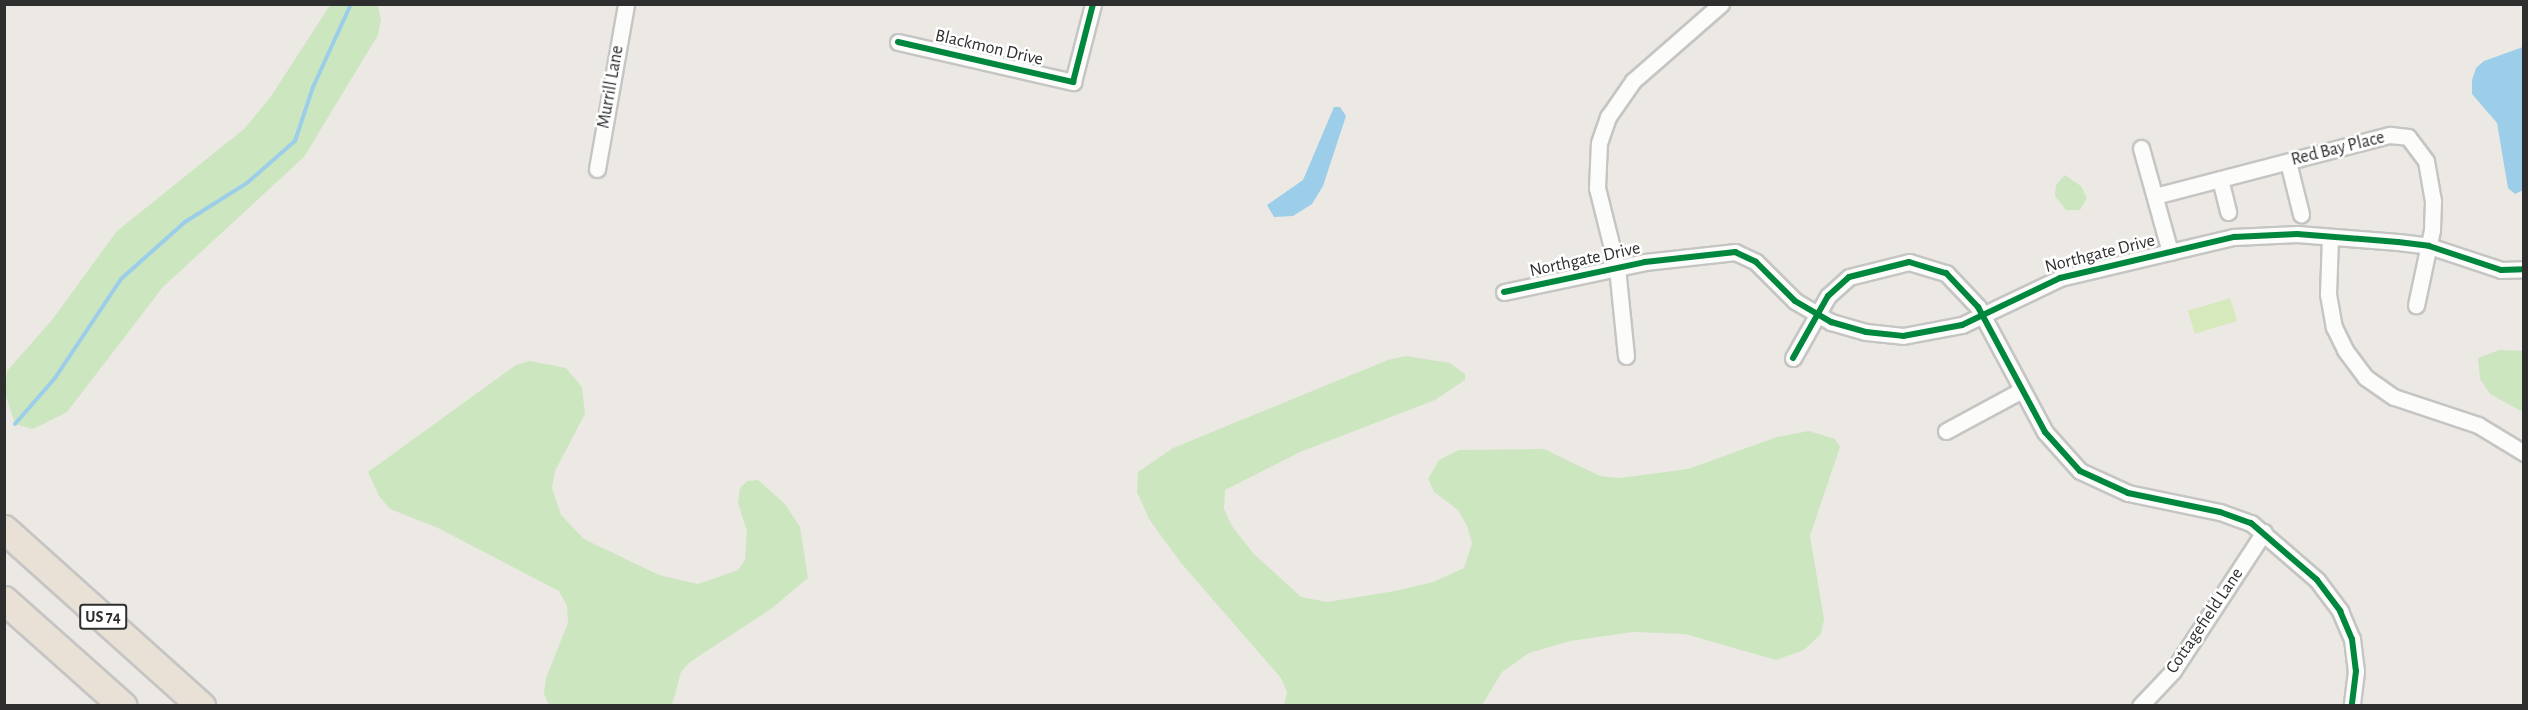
<!DOCTYPE html>
<style>
body{margin:0}
#map{position:relative;width:2528px;height:710px;overflow:hidden;background:#ece9e4;font-family:"Alegreya Sans",sans-serif}
div>[style]{position:absolute}
.green>*{inset:0;background:#cce6bf}
.pitch>*{inset:0;background:#d5e9bd;transform-origin:0 0}
.water>*{inset:0;background:#9cceea}
.stream>*{height:4px;margin:-2px;padding:0 2px;transform-origin:2px;border-radius:2px;background:#9cceea}
.roads{filter:drop-shadow(2px 0 #c5c5c4) drop-shadow(-2px 0 #c5c5c4) drop-shadow(0 2px #c5c5c4) drop-shadow(0 -2px #c5c5c4)}
.street>*{height:15px;margin:-7.5px;padding:0 7.5px;transform-origin:7.5px;border-radius:7.5px;background:#fcfcfb}
.highway>*{height:27px;margin:-13.5px;padding:0 13.5px;transform-origin:13.5px;border-radius:13.5px;background:#e9e0d6}
.cycleway>*{height:6px;margin:-3px;padding:0 3px;transform-origin:3px;border-radius:3px;background:#00873e}
span{translate:-50% -50%;white-space:nowrap;text-align:center;line-height:1.15;-webkit-text-stroke:5px #fff;paint-order:stroke}
.shield-label span{padding:2px 4px;background:#fff;border:2px solid;border-radius:4px;-webkit-text-stroke-width:0}
.shield-label{font-size:16px;color:#2e2e2e;font-weight:700}
.street-label{font-size:18px;color:#2e2e2e}
.frame{position:absolute;inset:0;border:6px solid #2e2e2e;pointer-events:none}
</style>
<div id="map">
<div class="green">
<div style="clip-path:polygon(330px 5px,378px 5px,381px 20px,378px 35px,304px 157px,163px 287px,67px 412px,33px 429px,15px 424px,5px 393px,7px 371px,52px 320px,117px 231px,244px 129px,270px 98px)"></div>
<div style="clip-path:polygon(2065px 175px,2081px 186px,2087px 198px,2080px 210px,2066px 210px,2055px 196px,2056px 185px)"></div>
<div style="clip-path:polygon(2499px 350px,2523px 351px,2523px 412px,2490px 394px,2480px 379px,2478px 358px)"></div>
<div style="clip-path:polygon(1406px 356px,1450px 363px,1465px 374px,1465px 380px,1435px 400px,1300px 452px,1225px 490px,1224px 509px,1232px 526px,1253px 553px,1301px 597px,1327px 602px,1395px 591px,1433px 582px,1464px 568px,1472px 543px,1467px 526px,1458px 510px,1434px 492px,1428px 479px,1439px 460px,1459px 450px,1544px 449px,1600px 476px,1620px 478px,1688px 469px,1777px 437px,1809px 431px,1835px 439px,1840px 447px,1810px 536px,1824px 619px,1821px 634px,1804px 650px,1776px 660px,1685px 634px,1633px 632px,1570px 641px,1529px 653px,1502px 672px,1482px 705px,1284px 705px,1287px 692px,1281px 678px,1181px 563px,1149px 519px,1137px 492px,1138px 472px,1173px 448px,1388px 360px)"></div>
<div style="clip-path:polygon(530px 361px,566px 368px,582px 387px,585px 414px,555px 471px,552px 488px,561px 515px,584px 539px,659px 575px,698px 584px,738px 570px,745px 560px,747px 531px,738px 503px,740px 488px,747px 481px,758px 480px,785px 504px,800px 527px,808px 578px,771px 609px,690px 662px,681px 672px,672px 705px,549px 705px,544px 694px,546px 678px,568px 623px,567px 606px,559px 591px,438px 528px,390px 509px,379px 496px,368px 472px,516px 365px)"></div>
</div>
<div class="pitch">
<div style="left:2230px;top:298px;width:24px;height:44px;rotate:73deg"></div>
</div>
<div class="water">
<div style="clip-path:polygon(2523px 47px,2523px 190px,2515px 194px,2508px 188px,2497px 123px,2472px 94px,2472px 80px,2476px 68px,2484px 61px)"></div>
<div style="clip-path:polygon(1334px 107px,1340px 107px,1346px 116px,1323px 186px,1312px 204px,1293px 216px,1274px 217px,1267px 205px,1303px 180px)"></div>
</div>
<div class="stream">
<div style="left:15px;top:424px;width:61px;rotate:-49deg"></div>
<div style="left:55px;top:378px;width:119px;rotate:-56.3deg"></div>
<div style="left:121px;top:279px;width:86px;rotate:-41.7deg"></div>
<div style="left:185px;top:222px;width:73px;rotate:-32.2deg"></div>
<div style="left:247px;top:183px;width:64px;rotate:-41.2deg"></div>
<div style="left:295px;top:141px;width:57px;rotate:-71.6deg"></div>
<div style="left:313px;top:87px;width:91px;rotate:-65.4deg"></div>
</div>
<div class="roads">
<div class="street">
<div style="left:898px;top:42px;width:180px;rotate:12.9deg"></div>
<div style="left:1073px;top:82px;width:81px;rotate:-75.6deg"></div>
<div style="left:2141px;top:148px;width:108px;rotate:74.4deg"></div>
<div style="left:2288px;top:162px;width:54px;rotate:76deg"></div>
<div style="left:597px;top:169px;width:168px;rotate:-80deg"></div>
<div style="left:2220px;top:179px;width:34px;rotate:76deg"></div>
<div style="left:2155px;top:196px;width:243px;rotate:-14.6deg"></div>
<div style="left:2390px;top:135px;width:18px;rotate:6deg"></div>
<div style="left:2408px;top:137px;width:30px;rotate:53deg"></div>
<div style="left:2426px;top:161px;width:41px;rotate:80.1deg"></div>
<div style="left:2433px;top:201px;width:29px;rotate:92deg"></div>
<div style="left:2432px;top:230px;width:77px;rotate:102deg"></div>
<div style="left:2330px;top:237px;width:57px;rotate:92deg"></div>
<div style="left:2328px;top:294px;width:34px;rotate:80deg"></div>
<div style="left:2334px;top:327px;width:25px;rotate:64deg"></div>
<div style="left:2345px;top:350px;width:34px;rotate:53deg"></div>
<div style="left:2365px;top:377px;width:35px;rotate:35deg"></div>
<div style="left:2394px;top:397px;width:89px;rotate:18.4deg"></div>
<div style="left:2478px;top:425px;width:54px;rotate:31.3deg"></div>
<div style="left:1504px;top:292px;width:144px;rotate:-12deg"></div>
<div style="left:1645px;top:262px;width:91px;rotate:-6.3deg"></div>
<div style="left:1735px;top:252px;width:23px;rotate:25deg"></div>
<div style="left:1756px;top:262px;width:55px;rotate:45deg"></div>
<div style="left:1795px;top:301px;width:42px;rotate:30.3deg"></div>
<div style="left:1831px;top:322px;width:36px;rotate:16deg"></div>
<div style="left:1866px;top:332px;width:37px;rotate:6deg"></div>
<div style="left:1903px;top:336px;width:60px;rotate:-10.6deg"></div>
<div style="left:1962px;top:325px;width:109px;rotate:-25.6deg"></div>
<div style="left:2060px;top:278px;width:179px;rotate:-13.3deg"></div>
<div style="left:2234px;top:237px;width:63px;rotate:-2.7deg"></div>
<div style="left:2297px;top:234px;width:101px;rotate:4.5deg"></div>
<div style="left:2398px;top:242px;width:31px;rotate:7deg"></div>
<div style="left:2429px;top:246px;width:76px;rotate:18.4deg"></div>
<div style="left:2501px;top:270px;width:23px;rotate:-2deg"></div>
<div style="left:1626px;top:356px;width:88px;rotate:-95.8deg"></div>
<div style="left:1617px;top:268px;width:82px;rotate:-104deg"></div>
<div style="left:1597px;top:188px;width:45px;rotate:-87.5deg"></div>
<div style="left:1599px;top:143px;width:28px;rotate:-71deg"></div>
<div style="left:1608px;top:117px;width:44px;rotate:-55.2deg"></div>
<div style="left:1633px;top:81px;width:117px;rotate:-41.2deg"></div>
<div style="left:1793px;top:358px;width:71px;rotate:-60.6deg"></div>
<div style="left:1828px;top:296px;width:28px;rotate:-42deg"></div>
<div style="left:1849px;top:277px;width:62px;rotate:-14deg"></div>
<div style="left:1909px;top:262px;width:39px;rotate:17deg"></div>
<div style="left:1946px;top:273px;width:47px;rotate:46.7deg"></div>
<div style="left:1978px;top:307px;width:142px;rotate:61.8deg"></div>
<div style="left:2045px;top:432px;width:52px;rotate:48.1deg"></div>
<div style="left:2080px;top:471px;width:53px;rotate:24.6deg"></div>
<div style="left:2128px;top:493px;width:94px;rotate:11.7deg"></div>
<div style="left:2220px;top:512px;width:33px;rotate:20deg"></div>
<div style="left:2251px;top:523px;width:87px;rotate:40.8deg"></div>
<div style="left:2317px;top:580px;width:39px;rotate:53deg"></div>
<div style="left:2340px;top:611px;width:30px;rotate:67deg"></div>
<div style="left:2352px;top:639px;width:32px;rotate:83deg"></div>
<div style="left:2356px;top:671px;width:35px;rotate:97deg"></div>
<div style="left:1946px;top:431px;width:86px;rotate:-28.3deg"></div>
<div style="left:2140px;top:706px;width:48px;rotate:-46.7deg"></div>
<div style="left:2173px;top:671px;width:166px;rotate:-56.8deg"></div>
</div>
<div class="highway">
<div style="left:4px;top:529px;width:265px;rotate:41.9deg"></div>
<div style="left:4px;top:600px;width:159px;rotate:41.7deg"></div>
</div>
</div>
<div class="cycleway">
<div style="left:898px;top:42px;width:180px;rotate:12.9deg"></div>
<div style="left:1073px;top:82px;width:81px;rotate:-75.6deg"></div>
<div style="left:1504px;top:292px;width:144px;rotate:-12deg"></div>
<div style="left:1645px;top:262px;width:91px;rotate:-6.3deg"></div>
<div style="left:1735px;top:252px;width:23px;rotate:25deg"></div>
<div style="left:1756px;top:262px;width:55px;rotate:45deg"></div>
<div style="left:1795px;top:301px;width:42px;rotate:30.3deg"></div>
<div style="left:1831px;top:322px;width:36px;rotate:16deg"></div>
<div style="left:1866px;top:332px;width:37px;rotate:6deg"></div>
<div style="left:1903px;top:336px;width:60px;rotate:-10.6deg"></div>
<div style="left:1962px;top:325px;width:109px;rotate:-25.6deg"></div>
<div style="left:2060px;top:278px;width:179px;rotate:-13.3deg"></div>
<div style="left:2234px;top:237px;width:63px;rotate:-2.7deg"></div>
<div style="left:2297px;top:234px;width:101px;rotate:4.5deg"></div>
<div style="left:2398px;top:242px;width:31px;rotate:7deg"></div>
<div style="left:2429px;top:246px;width:76px;rotate:18.4deg"></div>
<div style="left:2501px;top:270px;width:23px;rotate:-2deg"></div>
<div style="left:1793px;top:358px;width:71px;rotate:-60.6deg"></div>
<div style="left:1828px;top:296px;width:28px;rotate:-42deg"></div>
<div style="left:1849px;top:277px;width:62px;rotate:-14deg"></div>
<div style="left:1909px;top:262px;width:39px;rotate:17deg"></div>
<div style="left:1946px;top:273px;width:47px;rotate:46.7deg"></div>
<div style="left:1978px;top:307px;width:142px;rotate:61.8deg"></div>
<div style="left:2045px;top:432px;width:52px;rotate:48.1deg"></div>
<div style="left:2080px;top:471px;width:53px;rotate:24.6deg"></div>
<div style="left:2128px;top:493px;width:94px;rotate:11.7deg"></div>
<div style="left:2220px;top:512px;width:33px;rotate:20deg"></div>
<div style="left:2251px;top:523px;width:87px;rotate:40.8deg"></div>
<div style="left:2317px;top:580px;width:39px;rotate:53deg"></div>
<div style="left:2340px;top:611px;width:30px;rotate:67deg"></div>
<div style="left:2352px;top:639px;width:32px;rotate:83deg"></div>
<div style="left:2356px;top:671px;width:35px;rotate:97deg"></div>
</div>
<div class="shield-label">
<span style="left:103px;top:617px">US 74</span>
</div>
<div class="street-label">
<span style="left:989px;top:48px;rotate:13deg">Blackmon Drive</span>
<span style="left:611px;top:87px;rotate:-80deg">Murrill Lane</span>
<span style="left:2338px;top:149px;rotate:-14deg">Red Bay Place</span>
<span style="left:2100px;top:254px;rotate:-14deg">Northgate Drive</span>
<span style="left:1585px;top:260px;rotate:-12deg">Northgate Drive</span>
<span style="left:2205px;top:621px;rotate:-56deg">Cottagefield Lane</span>
</div>
<div class="frame"></div>
</div>
